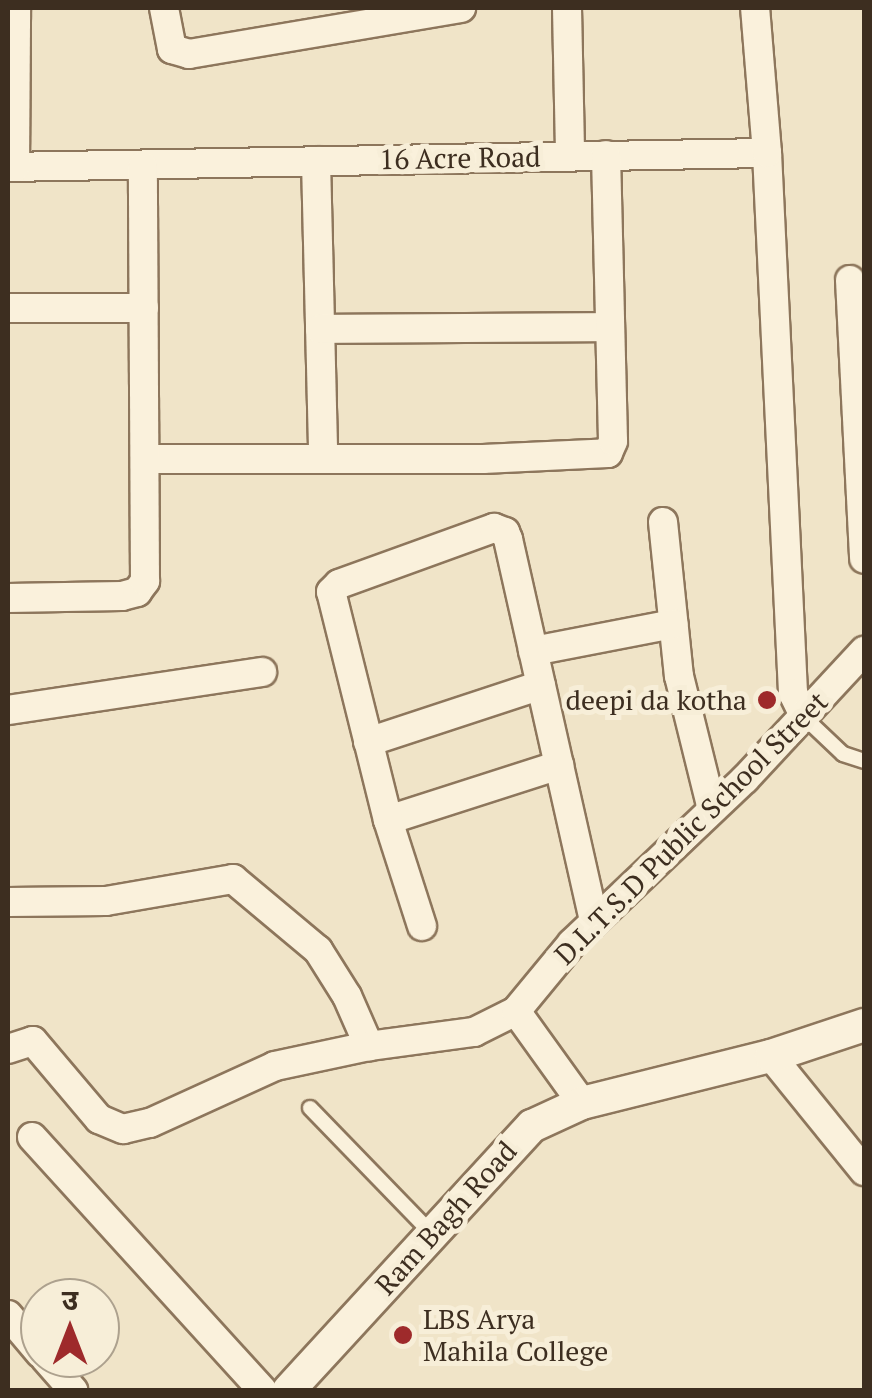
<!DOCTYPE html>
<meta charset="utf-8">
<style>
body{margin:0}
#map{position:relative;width:872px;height:1398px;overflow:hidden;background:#f0e4c8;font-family:"PT Serif","Noto Sans Devanagari",serif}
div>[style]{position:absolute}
.roads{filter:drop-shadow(2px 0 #8d765c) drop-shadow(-2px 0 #8d765c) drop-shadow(0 2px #8d765c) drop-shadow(0 -2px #8d765c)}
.service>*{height:14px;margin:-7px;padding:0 7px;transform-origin:7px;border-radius:7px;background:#faf1dc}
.minor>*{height:28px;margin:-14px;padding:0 14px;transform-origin:14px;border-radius:14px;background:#faf1dc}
.tertiary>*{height:32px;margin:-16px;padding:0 16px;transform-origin:16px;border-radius:16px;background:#faf1dc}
.dots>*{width:28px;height:28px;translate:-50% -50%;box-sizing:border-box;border:5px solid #f7eed8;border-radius:50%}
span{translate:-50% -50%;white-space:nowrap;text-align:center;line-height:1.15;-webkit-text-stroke:10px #f7eed8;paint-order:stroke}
.street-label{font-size:28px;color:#3d2e20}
.poi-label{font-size:28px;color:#3d2e20}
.right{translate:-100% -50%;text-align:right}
.left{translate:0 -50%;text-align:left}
.frame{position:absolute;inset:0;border:10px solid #3d2e20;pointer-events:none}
.north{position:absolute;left:20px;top:1278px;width:100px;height:100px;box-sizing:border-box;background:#f7eed8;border:2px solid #ada18e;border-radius:50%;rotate:0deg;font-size:28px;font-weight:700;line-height:40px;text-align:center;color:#3d2e20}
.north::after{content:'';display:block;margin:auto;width:35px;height:45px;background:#9e2a2b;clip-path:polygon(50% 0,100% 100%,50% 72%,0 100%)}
</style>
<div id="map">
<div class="roads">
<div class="service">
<div style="left:805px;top:718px;width:52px;rotate:43.5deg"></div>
<div style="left:843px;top:754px;width:22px;rotate:18deg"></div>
<div style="left:310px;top:1108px;width:174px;rotate:45.9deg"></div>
</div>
<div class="minor">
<div style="left:164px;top:8px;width:42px;rotate:79deg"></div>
<div style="left:172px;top:49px;width:18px;rotate:16deg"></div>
<div style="left:189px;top:54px;width:276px;rotate:-9.6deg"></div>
<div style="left:567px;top:8px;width:148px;rotate:88.8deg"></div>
<div style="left:767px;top:153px;width:541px;rotate:87.24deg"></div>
<div style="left:793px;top:693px;width:28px;rotate:64deg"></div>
<div style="left:316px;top:161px;width:294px;rotate:88.6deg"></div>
<div style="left:8px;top:167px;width:759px;rotate:-1.06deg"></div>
<div style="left:767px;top:153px;width:145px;rotate:-94.7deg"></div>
<div style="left:15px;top:167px;width:159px;rotate:-89.6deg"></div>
<div style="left:850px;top:280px;width:279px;rotate:87.1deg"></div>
<div style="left:8px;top:308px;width:136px"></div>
<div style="left:320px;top:329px;width:290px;rotate:-0.4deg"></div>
<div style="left:146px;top:459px;width:337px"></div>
<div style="left:483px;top:459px;width:125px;rotate:-2.7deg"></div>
<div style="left:608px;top:453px;width:13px;rotate:-67deg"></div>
<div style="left:613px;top:441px;width:286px;rotate:-91.4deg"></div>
<div style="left:663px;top:522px;width:155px;rotate:84.1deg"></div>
<div style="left:679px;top:676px;width:137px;rotate:76.1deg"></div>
<div style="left:8px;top:598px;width:114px;rotate:-1deg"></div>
<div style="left:122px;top:596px;width:16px;rotate:-15deg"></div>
<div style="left:137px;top:592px;width:14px;rotate:-54deg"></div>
<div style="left:145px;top:581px;width:415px;rotate:-90.3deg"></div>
<div style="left:533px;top:651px;width:143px;rotate:-10.9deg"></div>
<div style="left:8px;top:710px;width:257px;rotate:-8.5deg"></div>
<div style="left:368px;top:742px;width:182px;rotate:-18.2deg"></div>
<div style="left:388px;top:820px;width:180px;rotate:-17.8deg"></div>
<div style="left:8px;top:902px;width:98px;rotate:-0.6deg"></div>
<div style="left:106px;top:901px;width:129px;rotate:-9.8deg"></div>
<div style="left:233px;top:879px;width:111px;rotate:39.9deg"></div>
<div style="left:318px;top:950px;width:54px;rotate:57.8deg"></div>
<div style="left:347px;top:996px;width:55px;rotate:66.3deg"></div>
<div style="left:369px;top:1046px;width:106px;rotate:-7.6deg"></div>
<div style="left:474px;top:1032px;width:47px;rotate:-26.6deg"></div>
<div style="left:422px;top:926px;width:111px;rotate:-107.8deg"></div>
<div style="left:388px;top:820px;width:235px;rotate:-104deg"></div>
<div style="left:331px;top:592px;width:11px;rotate:-45deg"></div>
<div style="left:339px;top:584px;width:165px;rotate:-19.9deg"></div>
<div style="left:494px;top:528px;width:12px;rotate:20deg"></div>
<div style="left:505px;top:532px;width:8px;rotate:67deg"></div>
<div style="left:508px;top:539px;width:391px;rotate:77.3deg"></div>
<div style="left:8px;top:1049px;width:26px;rotate:-18deg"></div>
<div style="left:33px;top:1041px;width:102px;rotate:49.8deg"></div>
<div style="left:99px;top:1119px;width:26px;rotate:23deg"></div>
<div style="left:123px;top:1129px;width:28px;rotate:-13deg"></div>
<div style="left:150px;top:1123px;width:137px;rotate:-24.5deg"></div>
<div style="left:275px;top:1066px;width:96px;rotate:-12deg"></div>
<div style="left:771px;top:1056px;width:148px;rotate:51deg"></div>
<div style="left:582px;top:1103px;width:113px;rotate:-125.7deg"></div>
<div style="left:516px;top:1011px;width:88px;rotate:-50.5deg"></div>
<div style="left:572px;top:943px;width:238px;rotate:-43.5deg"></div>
<div style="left:745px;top:779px;width:175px;rotate:-47.1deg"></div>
<div style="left:32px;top:1137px;width:342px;rotate:47.7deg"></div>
<div style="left:8px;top:1315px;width:50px;rotate:49.9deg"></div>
<div style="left:45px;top:1358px;width:43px;rotate:48.8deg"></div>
</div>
<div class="tertiary">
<div style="left:289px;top:1390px;width:359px;rotate:-47.4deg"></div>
<div style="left:532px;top:1126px;width:55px;rotate:-24.7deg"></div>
<div style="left:582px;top:1103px;width:195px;rotate:-14deg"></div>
<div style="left:771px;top:1056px;width:98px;rotate:-18.4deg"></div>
</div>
</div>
<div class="dots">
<div style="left:767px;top:700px;background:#9e2a2b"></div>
<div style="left:403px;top:1335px;background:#9e2a2b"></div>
</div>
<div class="street-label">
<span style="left:460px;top:158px;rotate:-1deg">16 Acre Road</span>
<span style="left:691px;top:828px;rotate:-45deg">D.L.T.S.D Public School Street</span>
<span style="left:446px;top:1218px;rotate:-48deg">Ram Bagh Road</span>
</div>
<div class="poi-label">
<span class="right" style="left:747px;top:700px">deepi da kotha</span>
<span class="left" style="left:423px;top:1335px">LBS Arya<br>Mahila College</span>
</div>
<div class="frame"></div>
<div class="north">उ</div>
</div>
